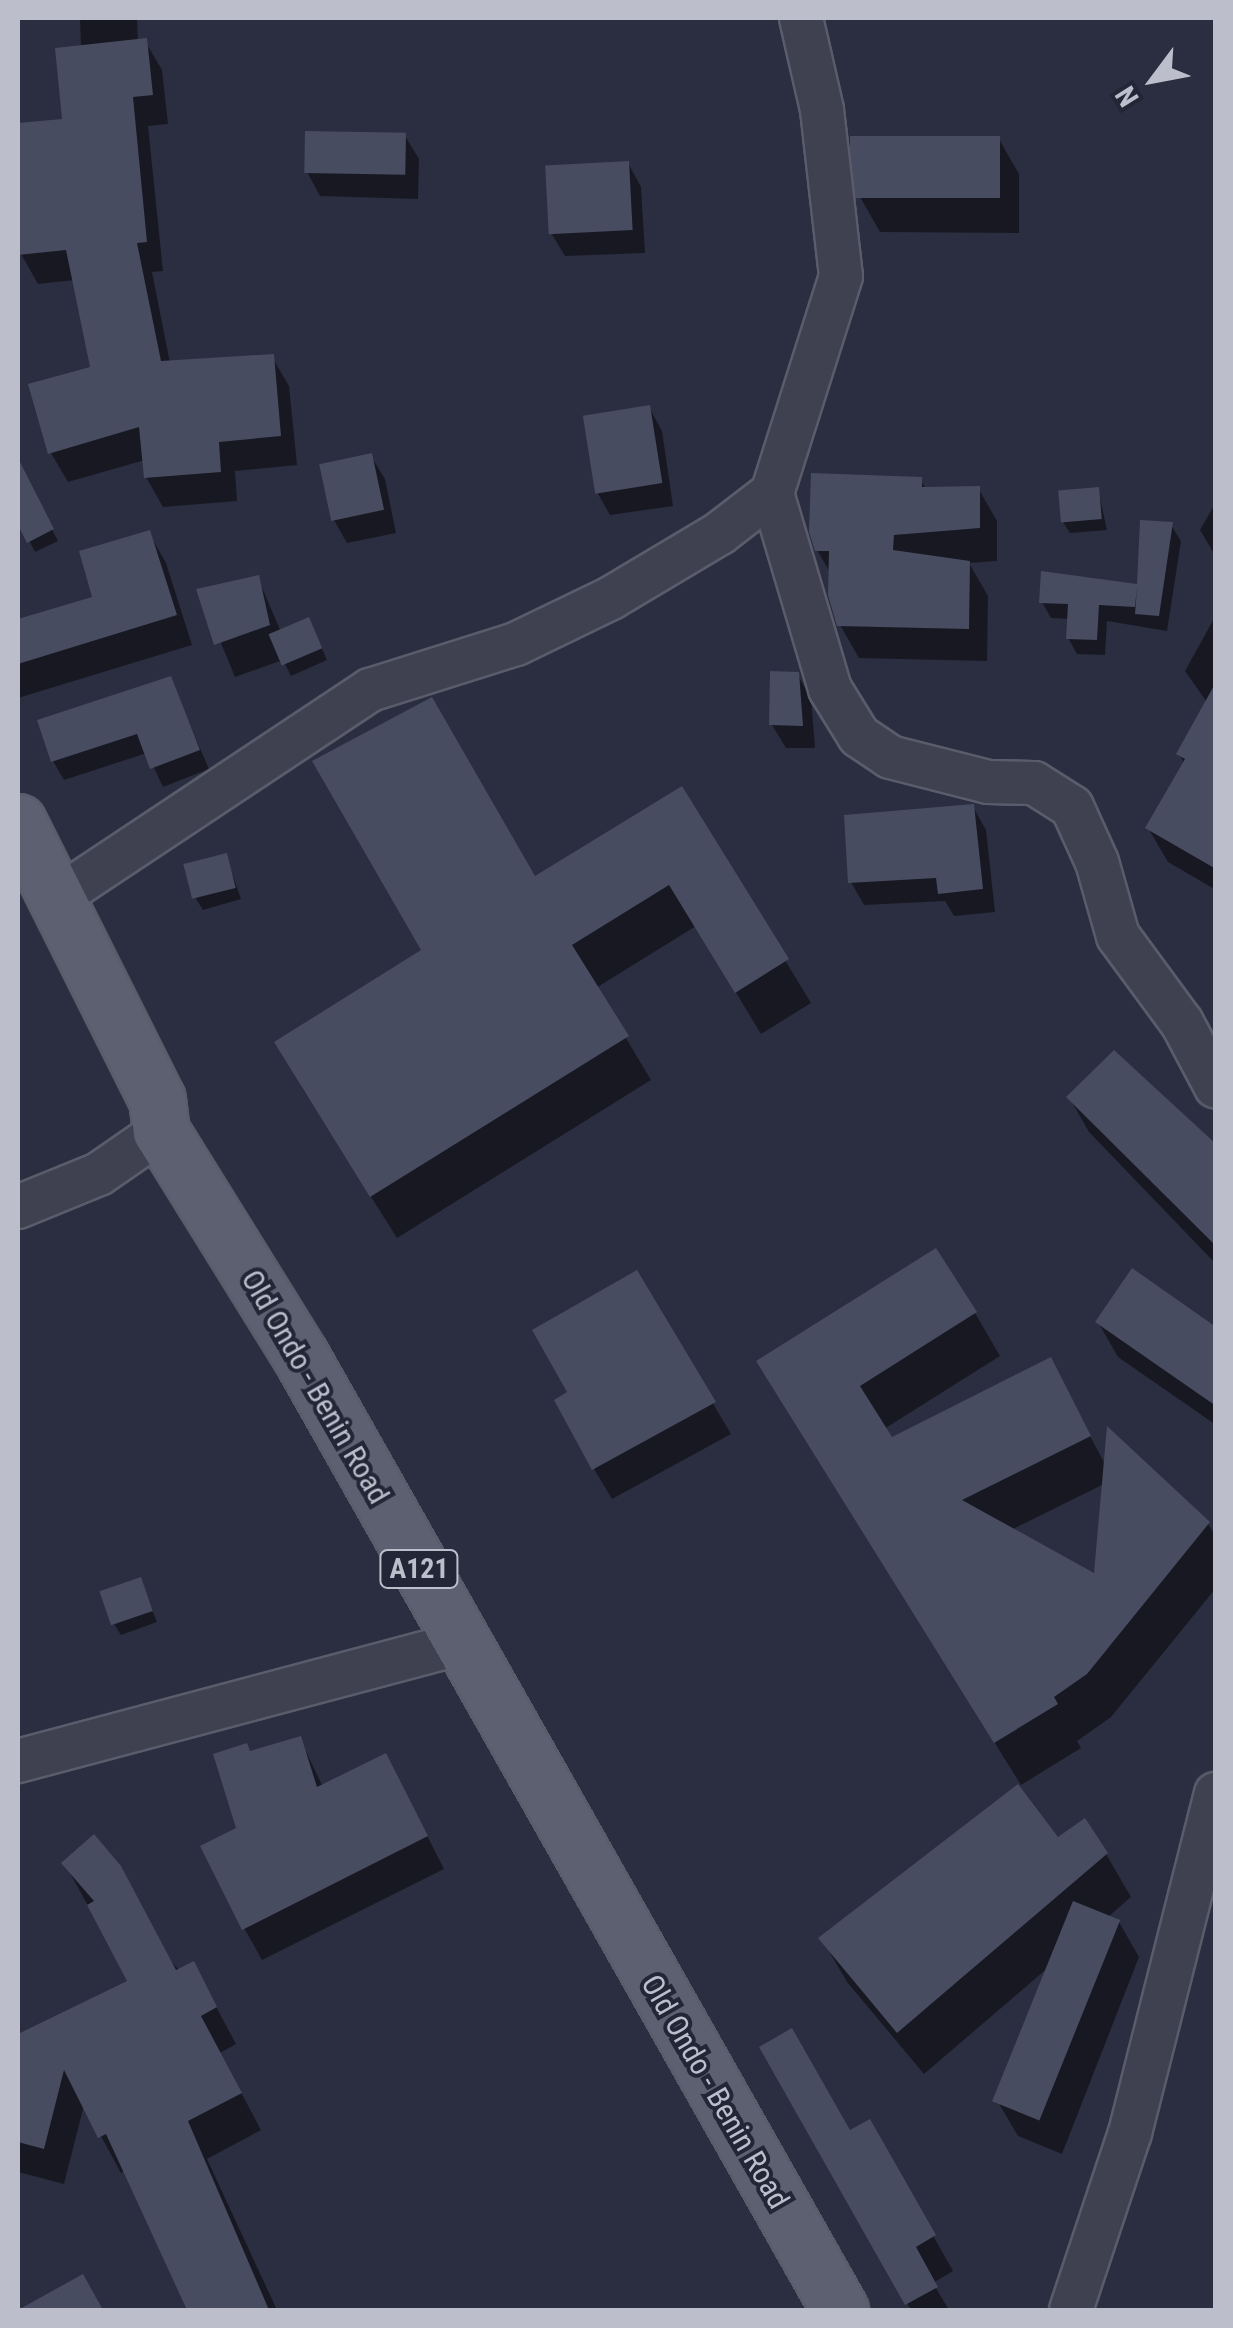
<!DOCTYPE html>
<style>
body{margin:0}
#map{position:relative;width:1233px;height:2328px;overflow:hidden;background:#2b2e40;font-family:"Roboto Condensed",sans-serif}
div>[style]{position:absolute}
.shadow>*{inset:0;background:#0007}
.building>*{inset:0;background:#474c60;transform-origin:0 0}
.roads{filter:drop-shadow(2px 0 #5a5c6b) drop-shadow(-2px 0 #5a5c6b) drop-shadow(0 2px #5a5c6b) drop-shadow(0 -2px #5a5c6b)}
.street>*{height:42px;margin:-21px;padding:0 21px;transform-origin:21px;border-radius:21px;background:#3f4151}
.primary>*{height:55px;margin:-27.5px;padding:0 27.5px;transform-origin:27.5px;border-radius:27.5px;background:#5d6070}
span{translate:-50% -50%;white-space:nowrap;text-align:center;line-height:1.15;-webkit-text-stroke:8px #232636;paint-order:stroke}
.shield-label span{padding:2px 8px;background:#232636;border:2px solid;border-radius:8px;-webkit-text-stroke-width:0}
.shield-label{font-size:28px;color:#bcbecb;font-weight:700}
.street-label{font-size:30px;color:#bcbecb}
.frame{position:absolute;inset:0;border:20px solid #bcbecb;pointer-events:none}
.north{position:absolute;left:1103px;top:30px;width:100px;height:100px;-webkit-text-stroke:8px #232636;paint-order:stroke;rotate:238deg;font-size:28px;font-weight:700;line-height:40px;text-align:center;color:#bcbecb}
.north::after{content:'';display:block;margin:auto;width:35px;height:45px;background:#bcbecb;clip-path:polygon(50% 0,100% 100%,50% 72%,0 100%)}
</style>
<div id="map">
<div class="shadow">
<div style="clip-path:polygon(80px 18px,137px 18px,138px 42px,145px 41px,162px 70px,168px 124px,148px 126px,163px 271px,152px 272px,170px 363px,272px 357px,289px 386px,297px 465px,235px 471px,237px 501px,163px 507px,146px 477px,145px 460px,68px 482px,51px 453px,93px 369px,75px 280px,38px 284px,21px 254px,18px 126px,65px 121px,81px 48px)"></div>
<div style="clip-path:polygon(405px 136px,419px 159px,418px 199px,320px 196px,307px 172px)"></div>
<div style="clip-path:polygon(999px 139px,1019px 174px,1019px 233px,880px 232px,860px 197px)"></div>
<div style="clip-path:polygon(628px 163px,641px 187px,645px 253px,565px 256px,551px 233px)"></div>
<div style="clip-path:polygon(649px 407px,662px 431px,673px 506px,610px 515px,597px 492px)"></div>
<div style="clip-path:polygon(371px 456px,385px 479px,396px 533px,347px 543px,334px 520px,322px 465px)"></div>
<div style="clip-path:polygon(18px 464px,58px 541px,35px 552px,18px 519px)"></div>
<div style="clip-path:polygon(920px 479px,926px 489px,978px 488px,997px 521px,997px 561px,969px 563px,988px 596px,987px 661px,859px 658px,840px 625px,831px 574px,817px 550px)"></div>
<div style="clip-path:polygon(1098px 489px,1107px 530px,1070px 533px,1063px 522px)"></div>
<div style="clip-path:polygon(1216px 502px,1216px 557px,1200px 530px)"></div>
<div style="clip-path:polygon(1171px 525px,1181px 541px,1167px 631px,1107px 621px,1105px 655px,1077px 654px,1068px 638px,1069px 619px,1051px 618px,1042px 602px,1043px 574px,1139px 587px)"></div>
<div style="clip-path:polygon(149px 533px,166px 563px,192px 645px,18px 698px,18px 622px,95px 598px)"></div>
<div style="clip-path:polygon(258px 578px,281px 632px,314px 631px,327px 660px,291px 676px,283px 660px,235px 677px,199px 590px)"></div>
<div style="clip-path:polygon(1216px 615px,1216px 715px,1185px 671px)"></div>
<div style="clip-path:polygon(797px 674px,811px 698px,815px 748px,786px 748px,772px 725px)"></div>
<div style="clip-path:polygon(170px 679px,209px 769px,163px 787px,147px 753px,64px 780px,53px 761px)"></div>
<div style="clip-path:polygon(1216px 728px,1216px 890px,1168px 862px,1148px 828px,1185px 764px,1179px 754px)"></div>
<div style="clip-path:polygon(681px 789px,811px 1003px,761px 1034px,696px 926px,596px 988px,651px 1080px,397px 1238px,301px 1086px,534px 879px)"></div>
<div style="clip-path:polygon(973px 807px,986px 830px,995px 912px,954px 916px,945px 901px,864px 905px,851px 882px)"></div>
<div style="clip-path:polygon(226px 856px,241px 899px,203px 910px,196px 899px)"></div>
<div style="clip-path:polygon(1069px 1097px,1210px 1143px,1216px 1138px,1216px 1264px,1089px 1132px)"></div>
<div style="clip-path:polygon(636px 1273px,731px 1434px,612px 1499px,594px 1469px,571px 1393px)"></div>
<div style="clip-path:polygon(evenodd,975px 1313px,1000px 1356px,884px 1429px,891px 1440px,1050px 1361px,1106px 1466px,1208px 1524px,1216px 1537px,1216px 1588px,1111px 1717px,1077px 1741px,1081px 1748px,1021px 1785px,784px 1405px,975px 1313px,1104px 1484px,1096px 1578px,1011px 1530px,1104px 1484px)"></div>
<div style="clip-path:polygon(1098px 1322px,1216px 1330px,1216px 1425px,1118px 1357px)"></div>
<div style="clip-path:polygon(140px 1580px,157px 1622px,121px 1635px,114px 1624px)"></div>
<div style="clip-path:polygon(300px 1739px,323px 1787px,403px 1788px,444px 1869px,262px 1960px,244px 1928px,239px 1829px)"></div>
<div style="clip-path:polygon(1057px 1840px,1106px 1854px,1131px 1897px,1107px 1918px,1119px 1922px,1139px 1957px,1062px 2154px,1018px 2136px,998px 2102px,1050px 1966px,924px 2074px,847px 1982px,822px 1939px)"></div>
<div style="clip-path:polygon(65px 1864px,213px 2001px,236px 2044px,220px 2053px,261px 2130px,207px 2159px,277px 2310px,190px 2310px,126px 2170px,121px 2173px,84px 2105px,64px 2184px,18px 2172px,18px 2036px,130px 1982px)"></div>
<div style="clip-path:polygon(762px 2048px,849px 2133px,869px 2122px,953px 2271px,933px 2283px,949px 2310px,911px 2310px)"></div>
</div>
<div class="building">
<div style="clip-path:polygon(147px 38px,153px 95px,133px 97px,147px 242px,137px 243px,161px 361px,274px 354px,281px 436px,219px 442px,221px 472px,144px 478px,139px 427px,48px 454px,28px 384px,90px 367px,66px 250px,18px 255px,18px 123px,62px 119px,55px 48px)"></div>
<div style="left:305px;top:131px;width:101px;height:42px;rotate:1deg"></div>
<div style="left:850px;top:136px;width:150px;height:62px"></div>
<div style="left:629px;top:161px;width:69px;height:84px;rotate:87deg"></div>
<div style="left:650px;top:405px;width:79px;height:68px;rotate:81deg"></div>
<div style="left:372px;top:453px;width:58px;height:54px;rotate:78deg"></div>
<div style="clip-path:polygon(18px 458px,54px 529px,27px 543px,18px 525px)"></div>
<div style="clip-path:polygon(811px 473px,922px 477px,922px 487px,980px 486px,980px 528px,894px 535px,893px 550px,970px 561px,969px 629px,837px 626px,828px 595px,829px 551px,815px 551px,809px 532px)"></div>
<div style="left:1099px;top:487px;width:32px;height:41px;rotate:85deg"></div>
<div style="clip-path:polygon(1140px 520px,1173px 522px,1159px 616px,1135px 614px,1137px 587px,1135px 607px,1099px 605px,1097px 640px,1066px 639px,1068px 604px,1039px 603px,1041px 571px,1137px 584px)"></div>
<div style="clip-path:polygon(150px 530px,177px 615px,18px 664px,18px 619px,92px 597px,79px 551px)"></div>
<div style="clip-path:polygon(259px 575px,270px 625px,214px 645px,196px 589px)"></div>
<div style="left:309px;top:617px;width:34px;height:44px;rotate:67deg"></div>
<div style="clip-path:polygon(770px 671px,799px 672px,803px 726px,769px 725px)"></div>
<div style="clip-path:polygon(171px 676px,200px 750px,150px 769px,137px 734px,51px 762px,37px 720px)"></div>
<div style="clip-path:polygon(1216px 682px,1216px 869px,1145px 828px,1185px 759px,1176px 754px)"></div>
<div style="clip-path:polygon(432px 697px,535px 876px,682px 786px,789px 959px,735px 993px,669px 885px,572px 945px,629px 1036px,370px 1197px,274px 1042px,421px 950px,312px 761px)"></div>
<div style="clip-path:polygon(974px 804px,983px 889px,938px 894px,936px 878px,848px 883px,844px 815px)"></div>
<div style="left:227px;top:853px;width:36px;height:45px;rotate:76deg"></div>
<div style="clip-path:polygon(1114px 1050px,1216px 1144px,1216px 1246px,1066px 1097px)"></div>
<div style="clip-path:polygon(936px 1248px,977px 1312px,860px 1386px,892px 1437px,1051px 1357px,1091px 1436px,962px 1500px,1094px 1573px,1107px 1426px,1210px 1522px,1087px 1674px,1054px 1697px,1058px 1704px,994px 1743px,756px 1361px)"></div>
<div style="clip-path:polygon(1132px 1268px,1216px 1327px,1216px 1406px,1095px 1322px)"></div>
<div style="clip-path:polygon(637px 1270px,716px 1402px,592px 1470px,554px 1400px,567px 1392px,532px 1330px)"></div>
<div style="left:141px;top:1577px;width:36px;height:44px;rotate:71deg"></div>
<div style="clip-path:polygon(301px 1736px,317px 1787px,386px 1753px,428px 1836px,242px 1930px,200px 1846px,236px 1828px,213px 1754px,247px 1743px,250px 1751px)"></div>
<div style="clip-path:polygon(1018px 1784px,1058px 1837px,1085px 1818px,1108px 1853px,897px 2033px,818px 1938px)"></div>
<div style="clip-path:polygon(94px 1834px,121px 1866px,176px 1970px,194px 1961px,217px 2007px,201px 2016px,242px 2093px,188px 2121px,269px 2310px,187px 2310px,106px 2134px,98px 2138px,64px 2070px,44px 2149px,18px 2142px,18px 2034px,127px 1981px,87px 1905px,94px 1901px,61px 1863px)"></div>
<div style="left:1073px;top:1901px;width:51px;height:216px;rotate:22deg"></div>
<div style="clip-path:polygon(792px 2028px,850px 2130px,870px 2119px,936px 2235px,916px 2247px,938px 2287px,905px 2305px,759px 2047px)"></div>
<div style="clip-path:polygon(83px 2274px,103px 2310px,18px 2310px)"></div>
</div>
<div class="roads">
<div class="street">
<div style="left:801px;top:18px;width:94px;rotate:77.1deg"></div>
<div style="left:822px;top:110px;width:167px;rotate:83.5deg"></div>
<div style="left:841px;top:276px;width:228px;rotate:107.6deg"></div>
<div style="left:772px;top:493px;width:204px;rotate:73.5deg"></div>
<div style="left:830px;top:689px;width:55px;rotate:58.3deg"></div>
<div style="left:859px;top:736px;width:37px;rotate:34deg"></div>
<div style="left:890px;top:757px;width:101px;rotate:14.3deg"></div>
<div style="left:988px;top:782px;width:46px;rotate:1.2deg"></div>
<div style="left:1034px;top:783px;width:45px;rotate:32.3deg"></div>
<div style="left:1072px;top:807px;width:60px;rotate:65.6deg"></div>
<div style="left:1097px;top:862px;width:77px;rotate:74.2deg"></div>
<div style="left:1118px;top:936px;width:108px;rotate:53.7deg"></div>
<div style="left:1182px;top:1023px;width:72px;rotate:62deg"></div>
<div style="left:57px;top:898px;width:376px;rotate:-33.6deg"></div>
<div style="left:370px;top:690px;width:153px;rotate:-17.5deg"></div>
<div style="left:516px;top:644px;width:106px;rotate:-25.8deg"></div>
<div style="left:611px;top:598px;width:127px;rotate:-30.8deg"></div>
<div style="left:720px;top:533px;width:66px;rotate:-37.6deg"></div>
<div style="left:18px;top:1207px;width:87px;rotate:-22.2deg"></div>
<div style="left:99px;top:1174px;width:75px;rotate:-34.7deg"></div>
<div style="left:18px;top:1761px;width:458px;rotate:-14.9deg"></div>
<div style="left:1071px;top:2310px;width:187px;rotate:-71.6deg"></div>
<div style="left:1130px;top:2133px;width:350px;rotate:-75.8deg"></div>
</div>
<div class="primary">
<div style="left:18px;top:822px;width:310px;rotate:63.4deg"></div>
<div style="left:157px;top:1099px;width:32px;rotate:83deg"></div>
<div style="left:161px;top:1131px;width:264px;rotate:58.2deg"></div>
<div style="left:300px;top:1355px;width:1097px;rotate:60.51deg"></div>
</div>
</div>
<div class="shield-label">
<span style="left:419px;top:1569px">A121</span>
</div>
<div class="street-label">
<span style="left:315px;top:1387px;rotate:60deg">Old Ondo - Benin Road</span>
<span style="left:715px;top:2092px;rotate:60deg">Old Ondo - Benin Road</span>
</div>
<div class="frame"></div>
<div class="north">N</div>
</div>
